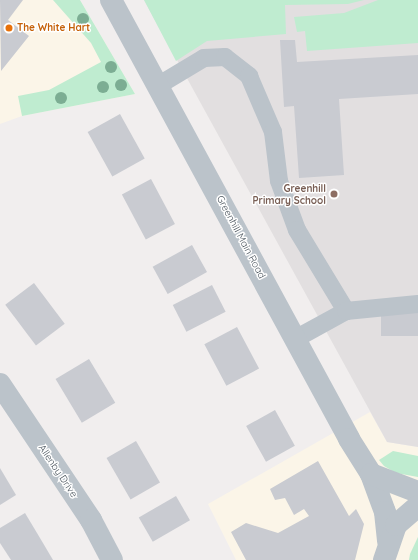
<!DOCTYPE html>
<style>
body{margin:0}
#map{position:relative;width:418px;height:560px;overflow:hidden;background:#f1eeee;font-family:Quicksand,sans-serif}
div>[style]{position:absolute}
.commercial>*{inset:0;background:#fbf5e8}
.education>*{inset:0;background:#e2dfe0}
.green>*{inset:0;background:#bfecd0}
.building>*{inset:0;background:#c9cbd1;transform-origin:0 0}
.service>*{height:18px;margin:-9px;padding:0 9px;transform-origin:9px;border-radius:9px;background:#bbc3ca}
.minor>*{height:22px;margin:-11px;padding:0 11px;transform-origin:11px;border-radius:11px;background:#bbc3ca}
.tertiary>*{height:22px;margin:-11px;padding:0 11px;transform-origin:11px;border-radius:11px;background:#bbc3ca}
.trees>*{width:12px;height:12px;margin:-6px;border-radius:50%;background:#7cad93}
.dots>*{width:11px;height:11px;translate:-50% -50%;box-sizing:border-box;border:2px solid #fff;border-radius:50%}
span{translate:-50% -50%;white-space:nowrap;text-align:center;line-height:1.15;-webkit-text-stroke:3px #fff;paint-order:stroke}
.food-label{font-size:10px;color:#c56008;font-weight:700}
.left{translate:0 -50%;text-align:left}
.education-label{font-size:10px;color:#785e54;font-weight:700}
.right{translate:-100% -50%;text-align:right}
.street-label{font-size:10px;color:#48525b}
</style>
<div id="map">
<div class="commercial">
<div style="clip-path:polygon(0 0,80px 0,135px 94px,22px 116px,0 124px)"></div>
<div style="clip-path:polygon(370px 412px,387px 442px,418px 447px,418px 560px,236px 560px,208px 504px)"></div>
</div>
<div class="education">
<div style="clip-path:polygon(144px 0,418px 0,418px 447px,387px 442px)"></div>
</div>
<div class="green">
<div style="clip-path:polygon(53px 0,80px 0,135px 94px,22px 116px,18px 96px,49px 90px,101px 62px,91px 43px)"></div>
<div style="clip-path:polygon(144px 0,364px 0,348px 4px,285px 5px,286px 34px,207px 41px,176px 61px)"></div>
<div style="clip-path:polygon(378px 0,418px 0,418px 43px,307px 51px,305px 31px,297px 32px,294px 17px,344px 13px)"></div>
<div style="clip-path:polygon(393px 451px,418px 456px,418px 477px,396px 473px,384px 466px,379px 460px)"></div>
<div style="clip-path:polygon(418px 537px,418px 560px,409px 560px,410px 554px)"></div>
</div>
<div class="building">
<div style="clip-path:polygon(0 0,23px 0,8px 20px,29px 36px,1px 71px)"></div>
<div style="clip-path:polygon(280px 40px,295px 40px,297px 62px,418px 55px,418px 94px,339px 99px,344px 175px,299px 178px,294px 106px,284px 107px)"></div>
<div style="left:120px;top:114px;width:51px;height:37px;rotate:61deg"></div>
<div style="left:151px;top:179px;width:51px;height:33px;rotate:62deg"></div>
<div style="left:192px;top:245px;width:31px;height:45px;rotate:61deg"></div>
<div style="left:34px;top:283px;width:51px;height:36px;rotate:53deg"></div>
<div style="left:212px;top:285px;width:30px;height:44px;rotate:63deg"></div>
<div style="left:418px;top:312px;width:24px;height:37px;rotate:90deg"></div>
<div style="left:237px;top:327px;width:47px;height:37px;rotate:62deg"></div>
<div style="left:89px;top:359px;width:51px;height:39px;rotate:59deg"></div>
<div style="left:275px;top:410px;width:41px;height:33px;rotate:61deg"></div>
<div style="left:136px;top:441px;width:48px;height:34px;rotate:60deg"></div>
<div style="clip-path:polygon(318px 461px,349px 516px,356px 509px,364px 524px,355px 560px,246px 560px,231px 532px,246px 523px,278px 533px,309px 516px,304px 509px,294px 515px,285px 498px,275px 500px,270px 489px)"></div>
<div style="clip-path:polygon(0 468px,16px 495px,0 505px)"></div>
<div style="left:176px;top:496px;width:28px;height:43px;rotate:60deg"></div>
<div style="clip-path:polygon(25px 513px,40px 538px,53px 560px,11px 560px,0 543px,0 528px)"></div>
</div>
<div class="service">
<div style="left:159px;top:85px;width:52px;rotate:-31deg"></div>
<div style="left:204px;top:58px;width:21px;rotate:-3deg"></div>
<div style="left:225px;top:57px;width:31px;rotate:38deg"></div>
<div style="left:249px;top:76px;width:61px;rotate:66.8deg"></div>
<div style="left:273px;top:132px;width:49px;rotate:83deg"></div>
<div style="left:279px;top:181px;width:52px;rotate:69.8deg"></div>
<div style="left:297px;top:230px;width:95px;rotate:58.8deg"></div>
<div style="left:295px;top:339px;width:58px;rotate:-28.8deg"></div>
<div style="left:346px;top:311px;width:72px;rotate:-5.6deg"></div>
</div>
<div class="minor">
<div style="left:111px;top:0;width:499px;rotate:61.5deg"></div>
<div style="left:349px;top:439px;width:41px;rotate:57.8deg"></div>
<div style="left:371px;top:474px;width:40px;rotate:69.8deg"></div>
<div style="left:385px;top:512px;width:29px;rotate:84deg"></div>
<div style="left:0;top:384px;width:164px;rotate:56.2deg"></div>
<div style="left:91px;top:520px;width:45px;rotate:62.3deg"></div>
<div style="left:371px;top:474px;width:50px;rotate:21deg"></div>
</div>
<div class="tertiary">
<div style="left:384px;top:560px;width:37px;rotate:-71deg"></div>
<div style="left:396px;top:525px;width:29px;rotate:-41deg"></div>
</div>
<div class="trees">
<div style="left:83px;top:19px"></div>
<div style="left:111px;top:67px"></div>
<div style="left:121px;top:85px"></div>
<div style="left:103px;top:87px"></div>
<div style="left:61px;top:98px"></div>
</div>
<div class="dots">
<div style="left:9px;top:28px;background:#e8710a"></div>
<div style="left:334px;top:194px;background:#8d6e63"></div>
</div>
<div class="food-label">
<span class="left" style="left:17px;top:28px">The White Hart</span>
</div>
<div class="education-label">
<span class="right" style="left:326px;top:194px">Greenhill<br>Primary School</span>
</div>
<div class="street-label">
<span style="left:241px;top:237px;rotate:62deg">Greenhill Main Road</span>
<span style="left:58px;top:471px;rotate:56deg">Allenby Drive</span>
</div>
</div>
